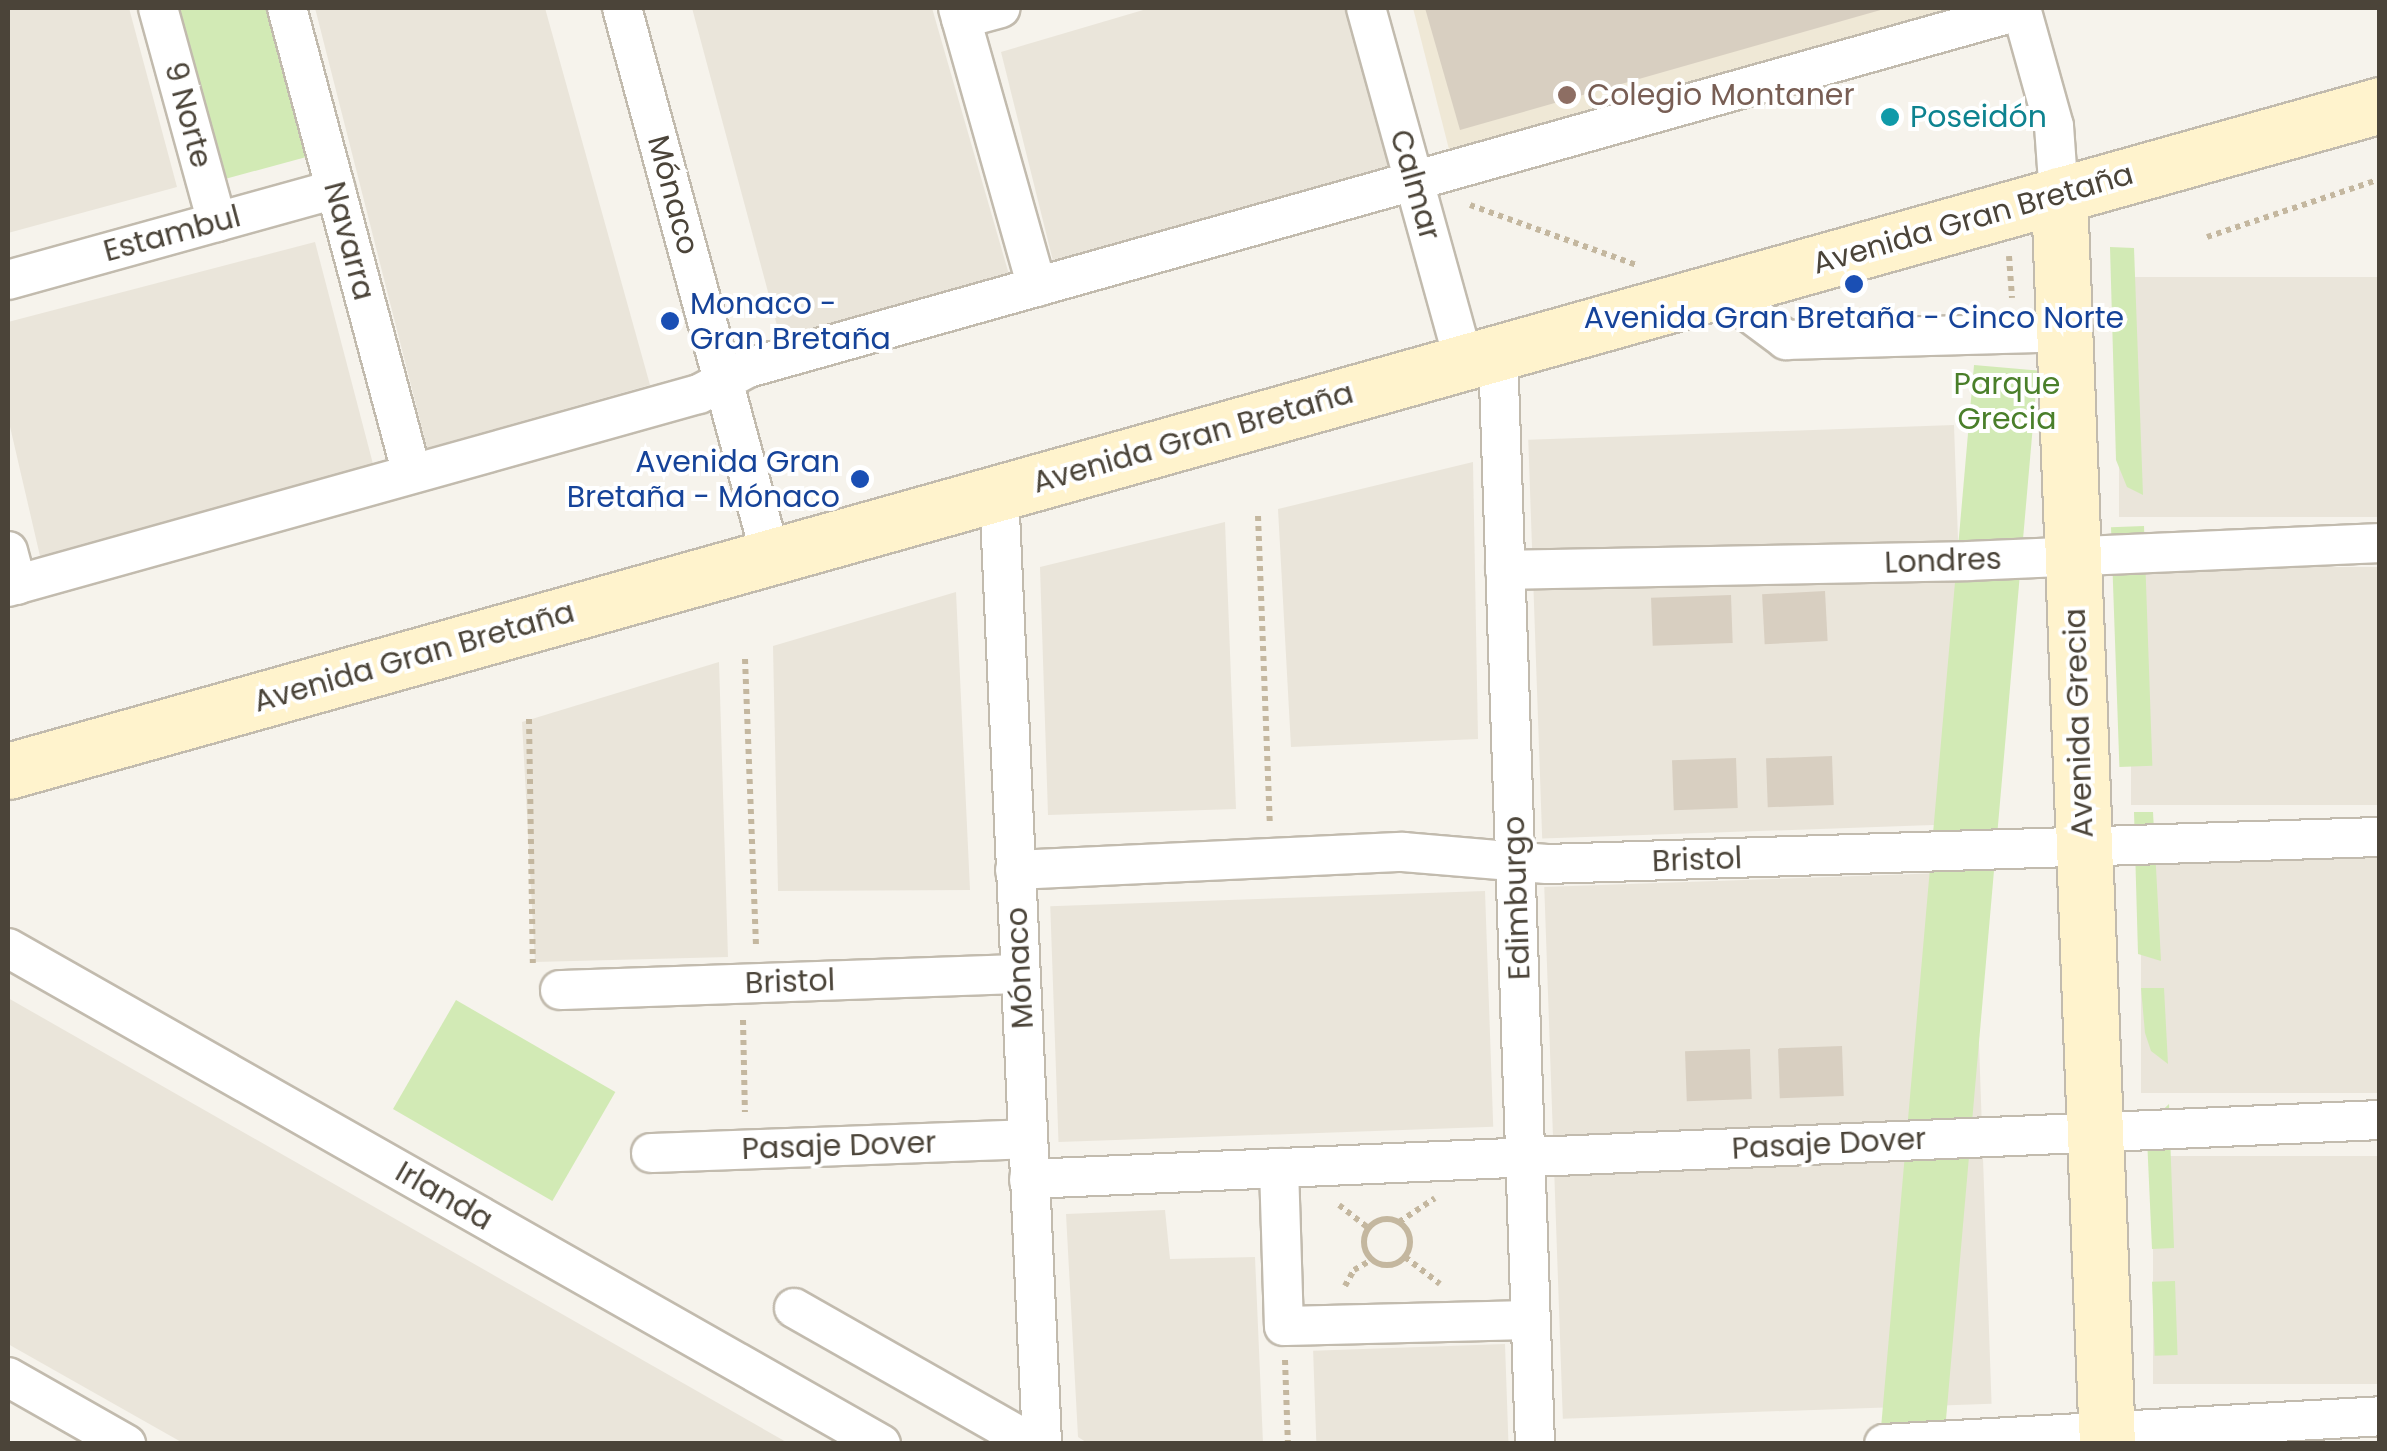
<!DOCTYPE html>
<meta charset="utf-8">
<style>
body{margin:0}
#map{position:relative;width:2387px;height:1451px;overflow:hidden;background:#f6f3ec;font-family:Poppins,sans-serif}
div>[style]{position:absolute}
.residential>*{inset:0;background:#eae5da;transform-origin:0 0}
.education>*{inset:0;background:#efe8d6}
.green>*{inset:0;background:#d2eab5;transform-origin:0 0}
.building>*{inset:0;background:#d8cfc1;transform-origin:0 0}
.path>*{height:6px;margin-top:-3px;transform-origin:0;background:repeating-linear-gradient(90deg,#c4b79f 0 5px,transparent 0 10px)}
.path>.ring{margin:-3px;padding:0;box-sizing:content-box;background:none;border:6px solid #c4b79f;border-radius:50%}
.roads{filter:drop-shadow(2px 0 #c2bbae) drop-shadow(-2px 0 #c2bbae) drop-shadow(0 2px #c2bbae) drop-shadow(0 -2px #c2bbae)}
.street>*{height:38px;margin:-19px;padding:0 19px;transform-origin:19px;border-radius:19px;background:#fff}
.secondary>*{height:55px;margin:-27.5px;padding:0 27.5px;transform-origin:27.5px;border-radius:27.5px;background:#fff3cd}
.dots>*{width:28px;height:28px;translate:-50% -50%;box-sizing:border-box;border:5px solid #fff;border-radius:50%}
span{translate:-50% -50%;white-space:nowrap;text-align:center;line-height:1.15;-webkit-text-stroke:8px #fff;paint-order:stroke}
.education-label{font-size:30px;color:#785e54}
.left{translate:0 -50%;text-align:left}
.street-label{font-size:30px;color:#4b4439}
.culture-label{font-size:30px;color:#0d838f}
.transit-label{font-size:30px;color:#164399}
.right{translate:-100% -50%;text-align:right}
.park-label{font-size:30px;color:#4a7f2a}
.frame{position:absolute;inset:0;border:10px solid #4b4439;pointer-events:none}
</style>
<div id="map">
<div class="residential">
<div style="clip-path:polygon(8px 8px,129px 8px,177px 187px,8px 233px)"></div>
<div style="clip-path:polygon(315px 8px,545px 8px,650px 385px,427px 448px)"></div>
<div style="clip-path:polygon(692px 8px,932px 8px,1012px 285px,783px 348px)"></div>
<div style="clip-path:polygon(1150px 8px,1346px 8px,1395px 179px,1056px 273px,1001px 52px)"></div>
<div style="clip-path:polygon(315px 242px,373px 464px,40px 556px,8px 418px,8px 322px)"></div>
<div style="left:2379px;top:277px;width:240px;height:260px;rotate:90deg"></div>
<div style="left:1954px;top:425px;width:399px;height:426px;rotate:88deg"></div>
<div style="clip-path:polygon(1473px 462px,1478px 739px,1291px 747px,1278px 509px)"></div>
<div style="clip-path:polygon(1225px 522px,1236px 809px,1048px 815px,1040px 567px)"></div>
<div style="left:2379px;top:567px;width:238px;height:248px;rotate:90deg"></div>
<div style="clip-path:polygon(956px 592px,970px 890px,778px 891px,773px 646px)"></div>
<div style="clip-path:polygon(719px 662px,728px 957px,535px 962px,522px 722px)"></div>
<div style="left:2379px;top:857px;width:236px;height:238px;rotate:90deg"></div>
<div style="left:1973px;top:872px;width:532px;height:429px;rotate:88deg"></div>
<div style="left:1485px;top:891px;width:236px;height:435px;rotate:88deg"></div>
<div style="clip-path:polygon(8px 998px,788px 1443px,183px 1443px,8px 1344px)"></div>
<div style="left:2379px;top:1156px;width:228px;height:226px;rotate:90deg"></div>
<div style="clip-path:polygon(1165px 1210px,1170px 1259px,1255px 1257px,1263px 1443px,1089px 1444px,1078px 1437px,1066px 1214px)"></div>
<div style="left:1505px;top:1344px;width:99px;height:192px;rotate:88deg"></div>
</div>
<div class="education">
<div style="clip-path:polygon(1413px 8px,1942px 8px,1946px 24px,1453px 165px)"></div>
</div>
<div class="green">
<div style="clip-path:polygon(177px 8px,269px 8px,310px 156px,225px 179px)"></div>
<div style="clip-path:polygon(2110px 247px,2134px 248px,2143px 495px,2127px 487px,2116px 460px)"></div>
<div style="left:1974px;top:365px;width:64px;height:1079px;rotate:5deg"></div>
<div style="left:2144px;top:526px;width:240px;height:33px;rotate:88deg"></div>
<div style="clip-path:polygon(2134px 812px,2153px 812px,2161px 961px,2138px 954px)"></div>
<div style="clip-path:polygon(2141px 988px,2164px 988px,2168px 1064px,2151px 1051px,2145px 1033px)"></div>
<div style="left:456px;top:1000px;width:184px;height:126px;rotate:30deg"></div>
<div style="clip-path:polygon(2169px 1104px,2174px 1248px,2152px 1249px,2147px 1138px,2150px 1122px)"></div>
<div style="left:2175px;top:1281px;width:74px;height:23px;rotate:88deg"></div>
</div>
<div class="building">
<div style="clip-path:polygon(1425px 8px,1884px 8px,1884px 9px,1460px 130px)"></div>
<div style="left:1825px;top:591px;width:50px;height:63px;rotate:87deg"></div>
<div style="left:1731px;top:595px;width:48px;height:80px;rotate:88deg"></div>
<div style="left:1832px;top:756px;width:49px;height:66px;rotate:88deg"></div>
<div style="left:1736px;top:758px;width:50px;height:64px;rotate:88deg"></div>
<div style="left:1842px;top:1046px;width:50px;height:64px;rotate:88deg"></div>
<div style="left:1750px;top:1049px;width:50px;height:65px;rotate:88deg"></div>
</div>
<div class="path">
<div style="left:1470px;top:205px;width:177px;rotate:19.8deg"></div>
<div style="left:2207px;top:237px;width:182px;rotate:-18.5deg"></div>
<div style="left:2009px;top:256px;width:42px;rotate:85.9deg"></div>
<div style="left:1258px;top:516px;width:308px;rotate:87.8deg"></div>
<div style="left:745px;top:659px;width:288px;rotate:87.8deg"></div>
<div style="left:529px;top:719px;width:244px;rotate:89.1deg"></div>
<div style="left:743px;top:1020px;width:92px;rotate:88.8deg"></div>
<div style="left:1339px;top:1205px;width:37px;rotate:38deg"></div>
<div class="ring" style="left:1364px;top:1219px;width:40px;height:40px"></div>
<div style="left:1399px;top:1222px;width:43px;rotate:-33.7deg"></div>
<div style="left:1405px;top:1257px;width:44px;rotate:37.6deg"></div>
<div style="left:1345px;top:1286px;width:18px;rotate:-61deg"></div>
<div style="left:1354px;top:1270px;width:20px;rotate:-30deg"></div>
<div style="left:1285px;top:1360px;width:84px;rotate:88deg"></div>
</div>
<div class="roads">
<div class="street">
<div style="left:158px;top:8px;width:222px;rotate:74.6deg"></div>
<div style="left:287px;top:8px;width:482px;rotate:75deg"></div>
<div style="left:622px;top:8px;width:569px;rotate:74.82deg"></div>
<div style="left:958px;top:8px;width:290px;rotate:74.2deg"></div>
<div style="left:1366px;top:8px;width:367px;rotate:74.5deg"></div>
<div style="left:2021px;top:8px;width:123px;rotate:74.4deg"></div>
<div style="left:2054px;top:126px;width:69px;rotate:85.9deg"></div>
<div style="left:961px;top:19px;width:41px;rotate:-15.4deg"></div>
<div style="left:8px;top:280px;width:340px;rotate:-15.5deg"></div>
<div style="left:1719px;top:290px;width:84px;rotate:36.7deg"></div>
<div style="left:1786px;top:340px;width:278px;rotate:-1.6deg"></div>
<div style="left:1498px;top:352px;width:1093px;rotate:88.06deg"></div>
<div style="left:999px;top:492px;width:953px;rotate:87.41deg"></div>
<div style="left:8px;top:551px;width:35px;rotate:75deg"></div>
<div style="left:1505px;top:570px;width:465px;rotate:-1.1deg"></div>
<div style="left:1970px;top:561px;width:410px;rotate:-2.5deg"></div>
<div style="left:8px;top:587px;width:717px;rotate:-15.61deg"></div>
<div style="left:699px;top:394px;width:55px;rotate:-28deg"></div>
<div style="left:748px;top:368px;width:1323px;rotate:-15.7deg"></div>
<div style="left:1015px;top:870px;width:388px;rotate:-2.7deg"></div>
<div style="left:1403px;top:852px;width:144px;rotate:4.8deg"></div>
<div style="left:1547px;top:864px;width:833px;rotate:-1.86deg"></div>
<div style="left:8px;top:948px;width:1004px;rotate:29.6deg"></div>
<div style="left:560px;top:990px;width:460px;rotate:-2deg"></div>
<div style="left:651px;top:1153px;width:376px;rotate:-2.1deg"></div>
<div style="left:1279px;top:1168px;width:158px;rotate:88.2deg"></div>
<div style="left:1284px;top:1326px;width:246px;rotate:-1.4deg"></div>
<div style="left:1029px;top:1179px;width:1352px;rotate:-2.5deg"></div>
<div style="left:794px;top:1308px;width:275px;rotate:29.6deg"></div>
<div style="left:8px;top:1377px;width:136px;rotate:29.6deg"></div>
<div style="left:1884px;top:1444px;width:497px;rotate:-3.2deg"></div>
</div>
<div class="secondary">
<div style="left:2059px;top:195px;width:1250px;rotate:87.8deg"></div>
<div style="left:8px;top:771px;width:2464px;rotate:-15.68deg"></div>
</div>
</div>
<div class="dots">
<div style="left:1567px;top:95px;background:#8d6e63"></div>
<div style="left:1890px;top:117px;background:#0f9aa8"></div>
<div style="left:1854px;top:284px;background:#1a4fb4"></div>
<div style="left:670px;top:321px;background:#1a4fb4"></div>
<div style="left:860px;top:479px;background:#1a4fb4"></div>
</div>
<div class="education-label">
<span class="left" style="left:1587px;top:95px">Colegio Montaner</span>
</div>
<div class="street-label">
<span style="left:188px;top:115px;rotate:75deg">9 Norte</span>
<span style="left:1415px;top:185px;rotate:74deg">Calmar</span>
<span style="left:673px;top:195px;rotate:75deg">Mónaco</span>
<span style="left:1973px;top:219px;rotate:-16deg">Avenida Gran Bretaña</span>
<span style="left:172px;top:234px;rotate:-15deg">Estambul</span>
<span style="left:349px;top:241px;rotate:75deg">Navarra</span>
<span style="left:1193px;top:438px;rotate:-16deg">Avenida Gran Bretaña</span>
<span style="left:1943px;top:561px;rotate:-2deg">Londres</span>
<span style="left:414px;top:657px;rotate:-16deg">Avenida Gran Bretaña</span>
<span style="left:2079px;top:723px;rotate:-92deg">Avenida Grecia</span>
<span style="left:1697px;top:860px;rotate:-2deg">Bristol</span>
<span style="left:1517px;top:898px;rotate:-92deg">Edimburgo</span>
<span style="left:1020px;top:968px;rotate:-93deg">Mónaco</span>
<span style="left:790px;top:982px;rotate:-2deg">Bristol</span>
<span style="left:1829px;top:1144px;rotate:-3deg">Pasaje Dover</span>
<span style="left:839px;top:1146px;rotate:-2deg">Pasaje Dover</span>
<span style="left:444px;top:1196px;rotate:30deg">Irlanda</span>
</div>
<div class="culture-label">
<span class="left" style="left:1910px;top:117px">Poseidón</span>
</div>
<div class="transit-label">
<span class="left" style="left:690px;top:321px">Monaco -<br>Gran Bretaña</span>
<span style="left:1854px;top:318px">Avenida Gran Bretaña - Cinco Norte</span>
<span class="right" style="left:840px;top:479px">Avenida Gran<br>Bretaña - Mónaco</span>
</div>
<div class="park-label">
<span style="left:2007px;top:401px">Parque<br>Grecia</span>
</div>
<div class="frame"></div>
</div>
